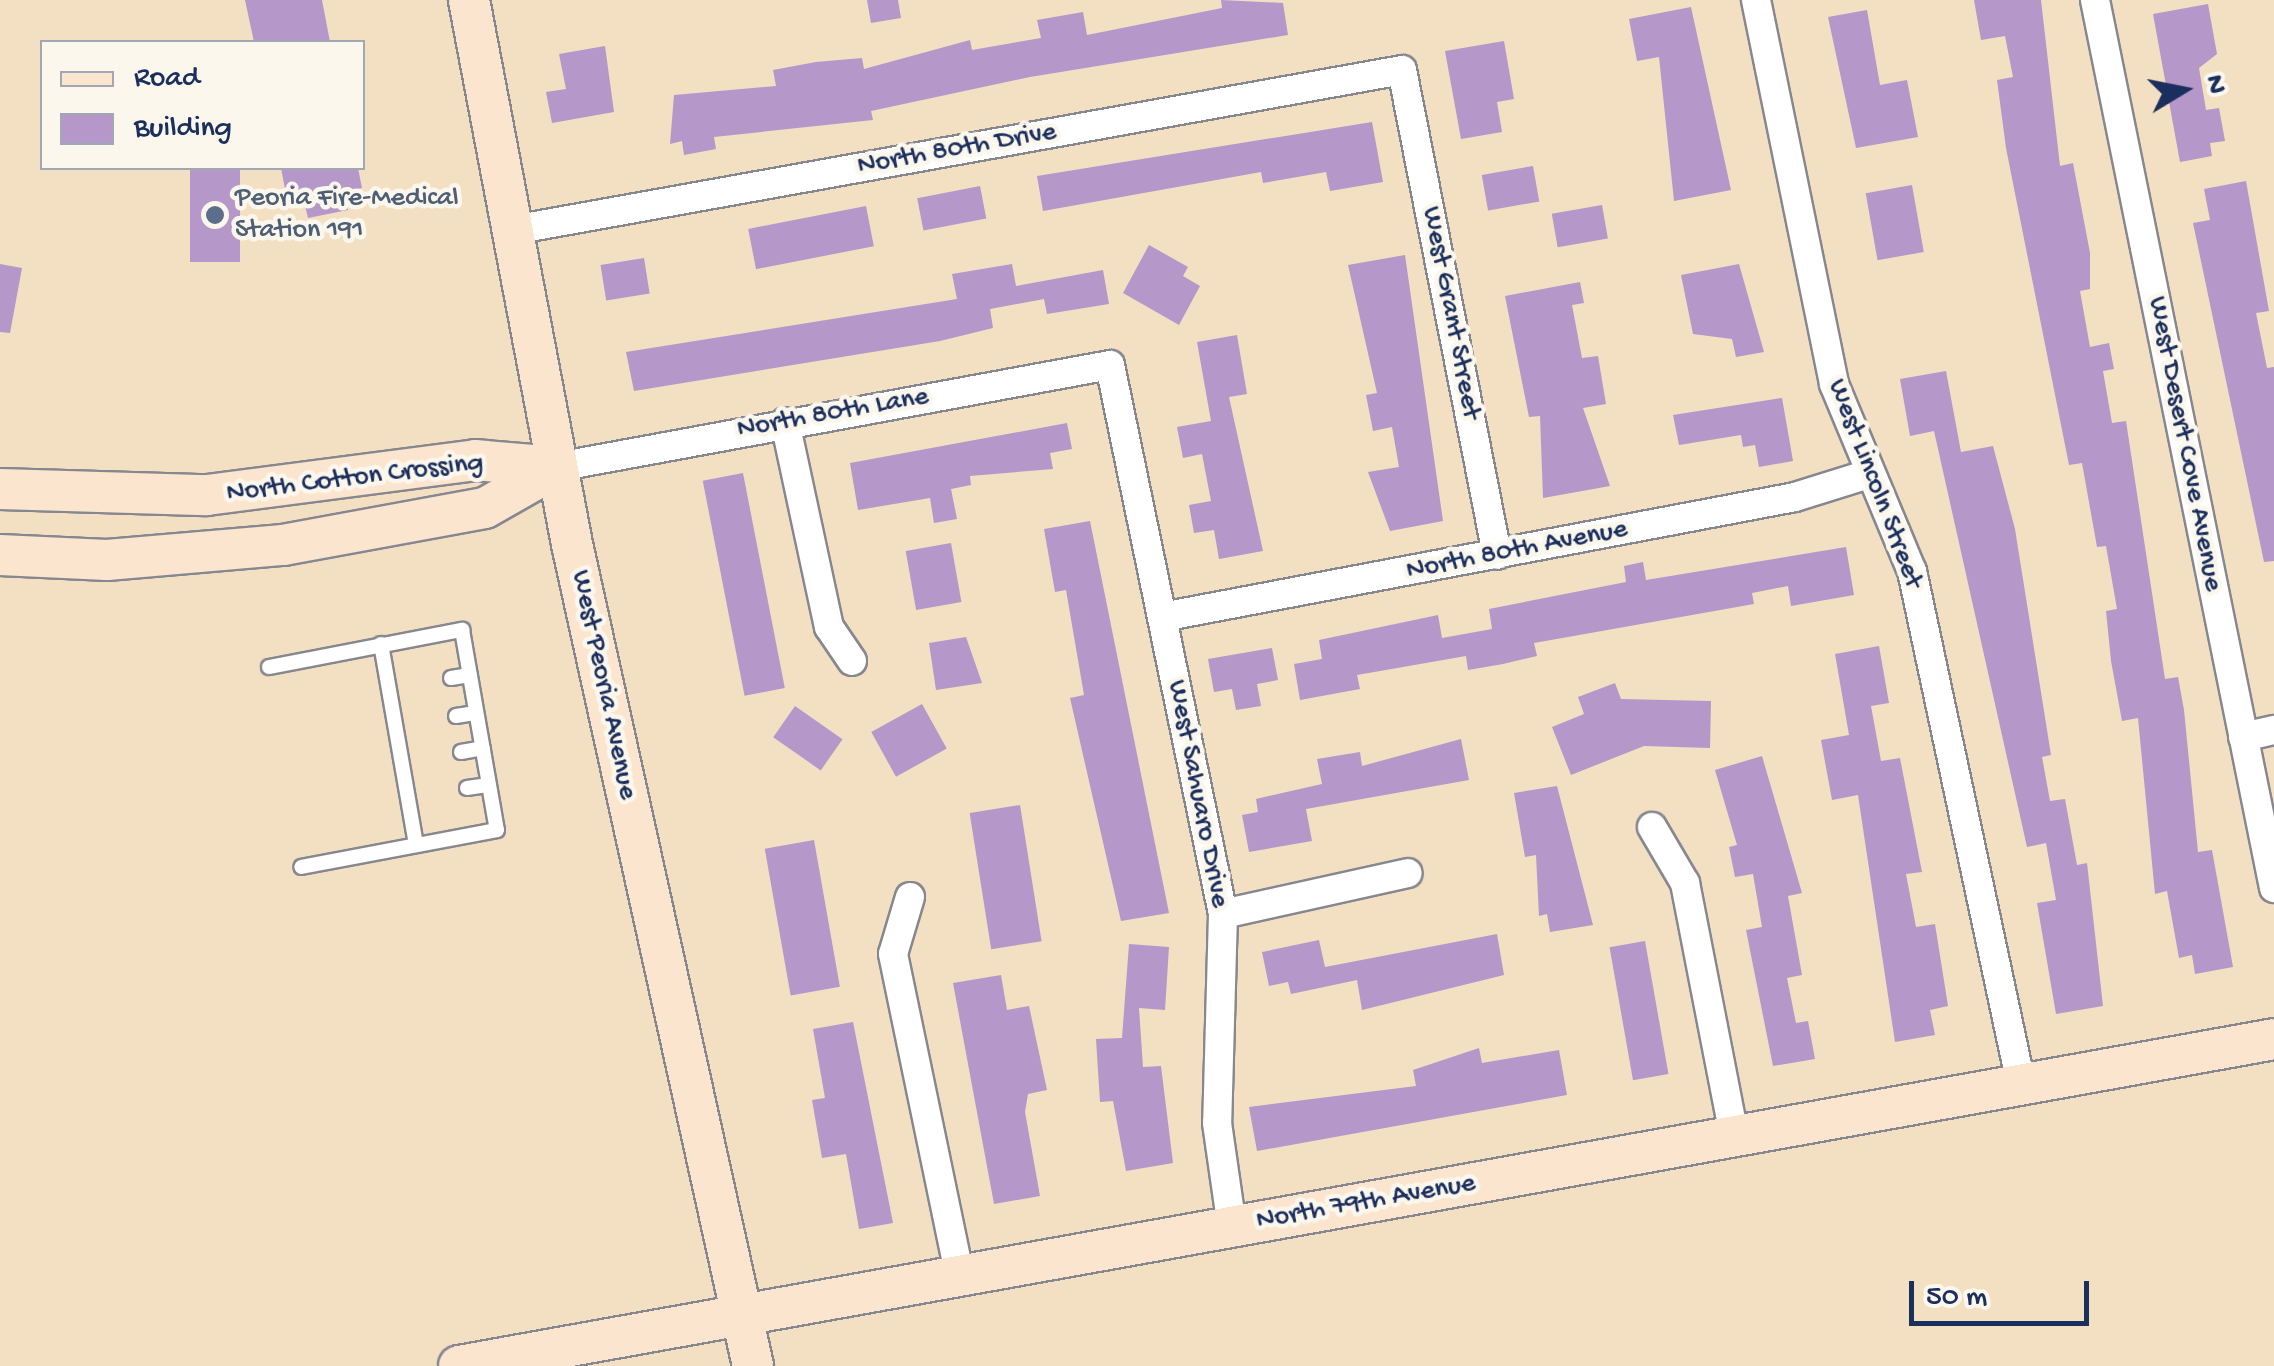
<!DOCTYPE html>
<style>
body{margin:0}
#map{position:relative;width:2274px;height:1366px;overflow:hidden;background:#f3dfc2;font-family:"Gochi Hand",sans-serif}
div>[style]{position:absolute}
.building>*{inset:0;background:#b597ca;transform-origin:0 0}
.roads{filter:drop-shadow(2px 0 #878790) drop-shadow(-2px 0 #878790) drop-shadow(0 2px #878790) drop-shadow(0 -2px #878790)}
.lane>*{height:14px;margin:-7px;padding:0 7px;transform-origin:7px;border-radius:7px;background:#fff}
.street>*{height:28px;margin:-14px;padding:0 14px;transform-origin:14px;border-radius:14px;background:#fff}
.secondary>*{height:40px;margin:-20px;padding:0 20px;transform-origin:20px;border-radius:20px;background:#fce5cf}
.dots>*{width:28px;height:28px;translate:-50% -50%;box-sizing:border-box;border:5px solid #fbf7ec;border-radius:50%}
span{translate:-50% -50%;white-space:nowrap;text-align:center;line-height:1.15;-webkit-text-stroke:9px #fbf7ec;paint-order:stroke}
.street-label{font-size:28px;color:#1b2f5e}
.service-label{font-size:28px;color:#4e5e75}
.left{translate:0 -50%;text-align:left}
.legend{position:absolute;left:40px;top:40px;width:325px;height:130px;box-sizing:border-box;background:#fbf7ec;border:2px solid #a1a7b3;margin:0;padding:12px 18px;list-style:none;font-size:30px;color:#1b2f5e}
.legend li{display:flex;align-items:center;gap:20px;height:50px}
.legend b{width:50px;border:2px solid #a1a7b3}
.north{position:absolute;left:2134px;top:40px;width:100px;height:100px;-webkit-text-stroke:8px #fbf7ec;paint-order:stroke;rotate:80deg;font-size:28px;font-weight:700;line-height:40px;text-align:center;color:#1b2f5e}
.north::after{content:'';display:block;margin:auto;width:35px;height:45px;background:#1b2f5e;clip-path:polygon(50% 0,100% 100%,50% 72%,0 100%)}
.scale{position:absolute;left:1909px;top:1281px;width:180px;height:45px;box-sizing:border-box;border:5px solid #1b2f5e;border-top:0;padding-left:12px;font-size:30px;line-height:35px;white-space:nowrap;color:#1b2f5e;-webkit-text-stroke:8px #fbf7ec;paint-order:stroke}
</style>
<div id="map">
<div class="building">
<div style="clip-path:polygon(245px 0,322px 0,330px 42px,254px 42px)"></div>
<div style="clip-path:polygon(867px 0,898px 0,901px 18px,871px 23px)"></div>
<div style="clip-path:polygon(1221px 0,1283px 3px,1288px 35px,1030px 77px,871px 111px,873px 120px,714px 137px,716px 149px,684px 155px,682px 141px,670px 144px,674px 95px,776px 86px,773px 70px,816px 62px,862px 58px,864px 69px,970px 40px,972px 50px,1041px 38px,1037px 20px,1083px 12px,1087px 35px,1222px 8px)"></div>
<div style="clip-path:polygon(1974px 0,2041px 0,2060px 166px,2073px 163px,2090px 253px,2090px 289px,2080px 291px,2090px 347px,2109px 343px,2114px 369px,2103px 371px,2112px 423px,2126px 421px,2165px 679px,2178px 677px,2184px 710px,2198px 852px,2212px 850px,2233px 967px,2195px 974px,2192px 955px,2179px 958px,2167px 891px,2155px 894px,2138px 718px,2122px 721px,2111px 661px,2106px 611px,2117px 609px,2106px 546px,2097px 547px,2082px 463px,2069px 465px,2006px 148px,1997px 80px,2013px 77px,2005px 36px,1981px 40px)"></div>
<div style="clip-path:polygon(2208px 4px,2217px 54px,2199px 68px,2206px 110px,2219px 108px,2225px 141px,2210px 143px,2212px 156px,2180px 162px,2153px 14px)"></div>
<div style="clip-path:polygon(1691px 7px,1731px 190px,1674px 201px,1659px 57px,1637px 61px,1629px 19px)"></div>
<div style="clip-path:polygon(1867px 10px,1880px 85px,1907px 80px,1918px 137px,1856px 148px,1828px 17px)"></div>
<div style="clip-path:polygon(1504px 41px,1514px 99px,1497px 102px,1502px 132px,1461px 139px,1445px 51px)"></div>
<div style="clip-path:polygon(605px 46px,614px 112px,552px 123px,546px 92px,566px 89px,559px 54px)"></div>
<div style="clip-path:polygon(1372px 122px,1383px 182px,1330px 191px,1326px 172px,1263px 183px,1261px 172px,1043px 211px,1037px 176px)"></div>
<div style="left:1533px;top:166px;width:36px;height:52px;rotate:80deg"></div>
<div style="left:190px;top:168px;width:50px;height:94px"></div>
<div style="clip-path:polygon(281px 168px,358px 168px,362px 188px,344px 192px,348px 210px,308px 218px,304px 201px,288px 205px)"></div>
<div style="clip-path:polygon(2246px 181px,2269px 311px,2256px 313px,2267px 368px,2274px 367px,2274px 561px,2264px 562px,2193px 223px,2210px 220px,2204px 189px)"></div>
<div style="left:1912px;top:185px;width:68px;height:47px;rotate:80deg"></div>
<div style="left:980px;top:186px;width:33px;height:64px;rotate:79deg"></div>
<div style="left:1602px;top:205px;width:34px;height:51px;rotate:80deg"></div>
<div style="left:866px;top:206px;width:41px;height:120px;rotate:79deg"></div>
<div style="clip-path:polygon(1149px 245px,1188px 267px,1183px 276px,1200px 286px,1179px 325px,1123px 293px)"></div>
<div style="clip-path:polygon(1405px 255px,1443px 521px,1390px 531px,1368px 472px,1399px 467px,1392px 427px,1373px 431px,1366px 395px,1377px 393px,1348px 265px)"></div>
<div style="left:644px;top:258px;width:36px;height:44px;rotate:81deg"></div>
<div style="clip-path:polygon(0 264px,22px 268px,10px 333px,0 332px)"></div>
<div style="clip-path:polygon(1012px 264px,1016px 286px,1103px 270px,1109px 304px,1047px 314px,1044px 299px,990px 309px,993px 328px,940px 341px,634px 391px,626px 352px,957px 299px,952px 274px)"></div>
<div style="clip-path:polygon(1739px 264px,1764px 352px,1736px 357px,1732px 339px,1693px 334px,1681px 275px)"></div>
<div style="clip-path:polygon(1580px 282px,1584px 303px,1572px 305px,1582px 358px,1598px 356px,1606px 404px,1583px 408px,1610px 486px,1543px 498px,1540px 416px,1529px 417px,1505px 296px)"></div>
<div style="clip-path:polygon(1237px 335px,1247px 394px,1229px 397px,1263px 551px,1219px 559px,1214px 530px,1194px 533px,1189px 505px,1211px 501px,1202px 454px,1183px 458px,1177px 427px,1211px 421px,1197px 342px)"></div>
<div style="clip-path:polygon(1946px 371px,1961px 452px,1993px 446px,2015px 529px,2051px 755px,2042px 757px,2050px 801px,2065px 799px,2077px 865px,2087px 863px,2103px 1006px,2056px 1014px,2037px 903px,2056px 900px,2046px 843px,2027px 847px,1934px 431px,1910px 436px,1900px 379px)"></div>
<div style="clip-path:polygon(1782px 398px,1793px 461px,1759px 467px,1755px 445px,1743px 447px,1741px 435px,1679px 445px,1673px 415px)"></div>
<div style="clip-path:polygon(1067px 423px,1072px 449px,1050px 453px,1053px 469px,970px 476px,971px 485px,951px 489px,957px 519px,934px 523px,930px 498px,858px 510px,850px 463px)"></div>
<div style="left:743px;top:473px;width:219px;height:41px;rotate:79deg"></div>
<div style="clip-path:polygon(1090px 521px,1169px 913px,1121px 921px,1070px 698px,1084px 695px,1066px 590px,1055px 592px,1044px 529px)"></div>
<div style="left:951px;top:543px;width:60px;height:46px;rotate:80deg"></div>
<div style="clip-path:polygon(1846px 547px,1854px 595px,1791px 606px,1788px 586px,1752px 593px,1754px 604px,1534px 643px,1537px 656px,1503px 664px,1468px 670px,1466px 656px,1357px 675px,1360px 689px,1300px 700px,1294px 664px,1322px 659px,1319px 640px,1438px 615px,1442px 638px,1492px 629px,1489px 609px,1626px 582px,1624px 566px,1643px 562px,1646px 580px)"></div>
<div style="clip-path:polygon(966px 637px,982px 683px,936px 690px,929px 643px)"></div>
<div style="clip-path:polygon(1879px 646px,1889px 703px,1871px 706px,1881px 761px,1900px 758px,1922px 872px,1906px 874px,1916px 927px,1935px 924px,1948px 1006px,1930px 1010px,1935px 1035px,1895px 1042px,1858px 795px,1832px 800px,1821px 740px,1849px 735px,1835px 654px)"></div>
<div style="clip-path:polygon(1272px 648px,1278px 680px,1257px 684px,1261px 706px,1236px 710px,1232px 689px,1214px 692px,1208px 659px)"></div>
<div style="clip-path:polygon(1615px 683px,1621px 699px,1711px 701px,1710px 748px,1644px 746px,1571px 775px,1552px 727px,1584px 714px,1578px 697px)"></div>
<div style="left:922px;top:704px;width:51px;height:58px;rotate:61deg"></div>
<div style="left:795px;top:706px;width:58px;height:38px;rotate:35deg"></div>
<div style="clip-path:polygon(1461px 739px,1469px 780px,1306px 809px,1312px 841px,1249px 852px,1242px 815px,1258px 812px,1256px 799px,1322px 784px,1317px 759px,1360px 752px,1362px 766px)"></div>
<div style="clip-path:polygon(1762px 756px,1802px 893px,1788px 896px,1802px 975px,1787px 978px,1796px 1023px,1808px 1021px,1815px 1059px,1773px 1066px,1746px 930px,1762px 927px,1753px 874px,1735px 877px,1729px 847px,1737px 845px,1715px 770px)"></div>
<div style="clip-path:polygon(1557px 786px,1593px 925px,1550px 932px,1547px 914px,1539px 916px,1536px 855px,1525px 857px,1514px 793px)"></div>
<div style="left:1020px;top:805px;width:138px;height:51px;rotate:81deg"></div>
<div style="left:814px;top:840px;width:149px;height:50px;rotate:80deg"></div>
<div style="clip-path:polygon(1497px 934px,1504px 975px,1362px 1010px,1357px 980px,1291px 994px,1288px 982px,1269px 986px,1262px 952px,1319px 940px,1325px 967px)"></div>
<div style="left:1645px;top:941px;width:135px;height:36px;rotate:80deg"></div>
<div style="clip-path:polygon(1129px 944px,1169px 947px,1165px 1010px,1139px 1008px,1143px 1067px,1161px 1066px,1173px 1163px,1126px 1171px,1113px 1101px,1100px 1102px,1096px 1039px,1122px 1038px)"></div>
<div style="clip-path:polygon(1001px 975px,1007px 1010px,1029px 1006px,1047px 1090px,1028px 1094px,1025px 1112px,1040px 1196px,994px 1204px,953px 983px)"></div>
<div style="clip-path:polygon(853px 1022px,893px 1223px,859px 1229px,846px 1154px,822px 1158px,812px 1100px,825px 1098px,813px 1029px)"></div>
<div style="clip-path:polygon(1479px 1048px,1482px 1063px,1559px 1050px,1567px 1095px,1257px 1151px,1249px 1107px,1416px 1086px,1413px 1070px)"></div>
</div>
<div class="roads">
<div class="lane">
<div style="left:381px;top:644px;width:203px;rotate:80.1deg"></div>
<div style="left:269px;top:667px;width:197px;rotate:-10.9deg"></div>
<div style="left:462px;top:630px;width:203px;rotate:80.1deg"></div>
<div style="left:497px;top:830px;width:199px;rotate:169.3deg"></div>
<div style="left:451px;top:678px;width:19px;rotate:-9deg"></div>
<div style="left:456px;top:716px;width:20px;rotate:-9deg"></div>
<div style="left:461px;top:752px;width:22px;rotate:-10deg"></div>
<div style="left:467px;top:788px;width:22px;rotate:-8deg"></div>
</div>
<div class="street">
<div style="left:1756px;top:0;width:392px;rotate:78.5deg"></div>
<div style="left:1834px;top:384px;width:203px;rotate:67.4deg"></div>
<div style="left:1912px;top:571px;width:524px;rotate:78deg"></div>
<div style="left:2095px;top:0;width:906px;rotate:78.6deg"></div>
<div style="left:513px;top:230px;width:903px;rotate:-10.2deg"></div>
<div style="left:1402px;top:70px;width:494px;rotate:78.9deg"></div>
<div style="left:785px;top:422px;width:210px;rotate:77.9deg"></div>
<div style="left:829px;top:627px;width:41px;rotate:55.9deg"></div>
<div style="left:557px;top:467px;width:562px;rotate:-10.45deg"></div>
<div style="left:1110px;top:365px;width:561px;rotate:78.37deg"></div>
<div style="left:1223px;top:914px;width:209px;rotate:91.6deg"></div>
<div style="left:1217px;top:1123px;width:105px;rotate:81.8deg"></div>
<div style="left:1162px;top:617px;width:644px;rotate:-10.73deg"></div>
<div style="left:1795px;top:497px;width:77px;rotate:-17.3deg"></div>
<div style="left:2243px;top:737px;width:32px;rotate:-13deg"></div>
<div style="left:1652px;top:827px;width:65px;rotate:59.5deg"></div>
<div style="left:1685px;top:883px;width:258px;rotate:79deg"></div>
<div style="left:910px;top:897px;width:59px;rotate:106.6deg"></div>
<div style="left:893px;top:954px;width:327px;rotate:78.3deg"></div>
<div style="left:1223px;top:914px;width:189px;rotate:-12.5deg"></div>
</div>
<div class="secondary">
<div style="left:469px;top:0;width:554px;rotate:79.28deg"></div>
<div style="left:572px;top:544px;width:842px;rotate:77.58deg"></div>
<div style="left:0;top:489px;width:207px;rotate:1.7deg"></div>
<div style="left:207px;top:495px;width:270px;rotate:-7.4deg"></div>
<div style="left:475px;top:460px;width:82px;rotate:4.9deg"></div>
<div style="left:0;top:555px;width:107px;rotate:2.7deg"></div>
<div style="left:107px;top:560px;width:177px;rotate:-4.9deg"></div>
<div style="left:283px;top:545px;width:205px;rotate:-10.4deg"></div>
<div style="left:485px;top:508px;width:83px;rotate:-29.7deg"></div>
<div style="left:459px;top:1366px;width:1844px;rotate:-10.21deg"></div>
</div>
</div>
<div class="dots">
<div style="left:215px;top:215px;background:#5c6f8a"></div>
</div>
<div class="street-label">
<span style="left:957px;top:150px;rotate:-10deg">North 80th Drive</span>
<span style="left:1450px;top:313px;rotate:79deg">West Grant Street</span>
<span style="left:833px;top:414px;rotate:-10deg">North 80th Lane</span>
<span style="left:2184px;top:444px;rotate:79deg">West Desert Cove Avenue</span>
<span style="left:355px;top:479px;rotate:-7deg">North Cotton Crossing</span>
<span style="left:1874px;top:484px;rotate:69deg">West Lincoln Street</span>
<span style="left:1517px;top:551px;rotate:-11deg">North 80th Avenue</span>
<span style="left:603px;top:685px;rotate:78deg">West Peoria Avenue</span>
<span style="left:1197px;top:794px;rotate:79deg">West Sahuaro Drive</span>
<span style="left:1366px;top:1203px;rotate:-10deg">North 79th Avenue</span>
</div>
<div class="service-label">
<span class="left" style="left:235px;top:215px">Peoria Fire-Medical<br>Station 191</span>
</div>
<ul class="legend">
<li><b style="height:12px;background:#fce5cf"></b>Road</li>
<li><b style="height:28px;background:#b597ca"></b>Building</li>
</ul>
<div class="north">N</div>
<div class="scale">50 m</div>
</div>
